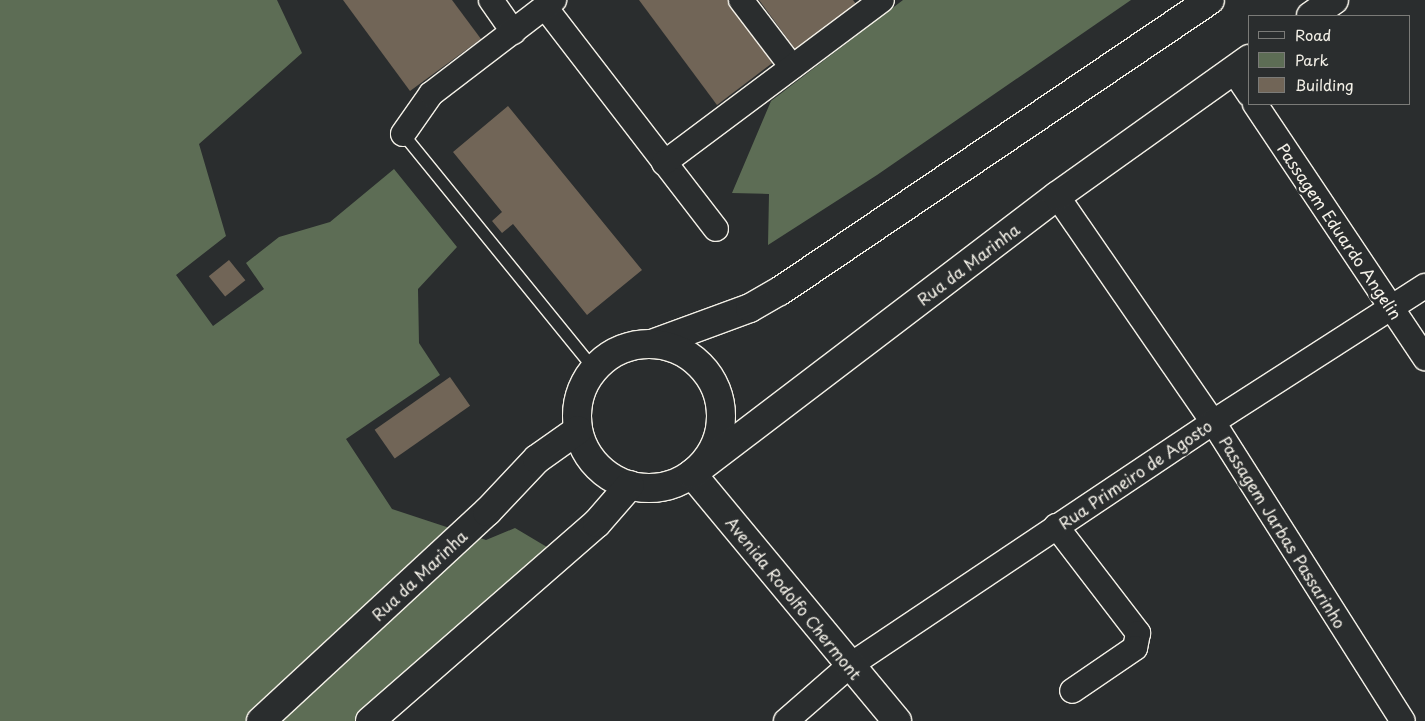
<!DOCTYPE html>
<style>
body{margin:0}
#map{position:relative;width:1425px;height:721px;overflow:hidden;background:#2a2d2e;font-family:"Playpen Sans",sans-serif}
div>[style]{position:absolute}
.green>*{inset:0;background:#5d6d55}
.building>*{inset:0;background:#716557;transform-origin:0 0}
.roads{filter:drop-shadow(1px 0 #f4f1e8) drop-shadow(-1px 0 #f4f1e8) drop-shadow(0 1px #f4f1e8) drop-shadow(0 -1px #f4f1e8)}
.service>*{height:11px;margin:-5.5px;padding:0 5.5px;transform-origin:5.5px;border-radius:5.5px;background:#2a2d2e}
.minor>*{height:24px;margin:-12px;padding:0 12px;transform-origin:12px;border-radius:12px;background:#2a2d2e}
.secondary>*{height:28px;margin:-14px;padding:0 14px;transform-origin:14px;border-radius:14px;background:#2a2d2e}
.secondary>.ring{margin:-14px;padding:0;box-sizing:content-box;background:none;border:28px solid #2a2d2e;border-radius:50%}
span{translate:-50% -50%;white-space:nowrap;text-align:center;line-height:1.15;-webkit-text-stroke:5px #2a2d2e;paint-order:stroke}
.street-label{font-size:16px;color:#f4f1e8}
.legend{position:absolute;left:1248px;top:15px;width:162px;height:90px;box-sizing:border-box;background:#2a2d2e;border:1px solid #7b7b78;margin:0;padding:6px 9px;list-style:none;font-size:15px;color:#f4f1e8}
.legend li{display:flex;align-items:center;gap:10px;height:25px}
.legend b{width:25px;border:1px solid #7b7b78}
</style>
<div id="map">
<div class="green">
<div style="clip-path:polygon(0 0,277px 0,302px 53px,199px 144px,226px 236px,176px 275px,213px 326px,264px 289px,246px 263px,279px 237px,330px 222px,394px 169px,457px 247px,418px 289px,419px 343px,440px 375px,346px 439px,392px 509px,486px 540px,515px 528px,562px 556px,379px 721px,0 721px)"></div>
<div style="clip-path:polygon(903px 0,1131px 0,877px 175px,768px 245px,769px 194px,732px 193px,771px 101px)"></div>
</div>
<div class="building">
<div style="clip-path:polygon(343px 0,452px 0,481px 39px,410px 91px)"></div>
<div style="clip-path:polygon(639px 0,730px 0,775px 61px,717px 105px)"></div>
<div style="clip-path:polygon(759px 0,853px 0,856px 4px,795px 49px)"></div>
<div style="clip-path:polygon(508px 106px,642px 270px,587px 315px,513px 224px,502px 233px,492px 221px,502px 212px,453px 152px)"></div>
<div style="left:229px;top:260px;width:26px;height:26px;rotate:51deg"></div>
<div style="left:450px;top:377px;width:35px;height:92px;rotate:55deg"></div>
</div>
<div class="roads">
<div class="service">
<div style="left:403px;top:134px;width:303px;rotate:50.9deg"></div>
</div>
<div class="minor">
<div style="left:491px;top:0;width:39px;rotate:55deg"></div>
<div style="left:741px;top:0;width:84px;rotate:52.7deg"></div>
<div style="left:545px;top:7px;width:280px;rotate:52.4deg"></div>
<div style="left:1233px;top:70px;width:29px;rotate:56deg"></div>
<div style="left:1255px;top:104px;width:306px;rotate:56.2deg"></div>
<div style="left:403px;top:134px;width:49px;rotate:-55deg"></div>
<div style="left:431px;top:94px;width:155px;rotate:-37.4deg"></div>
<div style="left:664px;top:163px;width:272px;rotate:-36.8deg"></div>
<div style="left:1057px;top:196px;width:275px;rotate:55.4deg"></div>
<div style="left:1213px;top:422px;width:354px;rotate:57.6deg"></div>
<div style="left:1056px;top:526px;width:135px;rotate:52.5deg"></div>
<div style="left:1138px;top:633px;width:15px;rotate:101deg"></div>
<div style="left:1135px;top:648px;width:76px;rotate:145.7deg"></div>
<div style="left:786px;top:721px;width:84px;rotate:-41.1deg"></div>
<div style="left:849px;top:666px;width:438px;rotate:-33.8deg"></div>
<div style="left:1213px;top:422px;width:252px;rotate:-32.7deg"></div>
</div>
<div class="secondary">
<div style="left:1311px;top:16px;width:28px;rotate:-35deg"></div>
<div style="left:652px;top:344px;width:104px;rotate:-20.2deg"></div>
<div style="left:750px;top:308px;width:34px;rotate:-30deg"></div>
<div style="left:780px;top:291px;width:519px;rotate:-34.09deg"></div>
<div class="ring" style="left:577px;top:344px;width:116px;height:116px"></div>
<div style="left:261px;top:721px;width:308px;rotate:-42.8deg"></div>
<div style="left:487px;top:512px;width:73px;rotate:-46.7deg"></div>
<div style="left:537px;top:459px;width:50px;rotate:-35.3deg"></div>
<div style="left:370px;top:721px;width:301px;rotate:-41.1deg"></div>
<div style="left:597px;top:523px;width:50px;rotate:-49deg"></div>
<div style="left:897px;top:721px;width:321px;rotate:-129.7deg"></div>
<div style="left:692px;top:474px;width:459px;rotate:-37.3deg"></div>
<div style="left:1057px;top:196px;width:236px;rotate:-35.5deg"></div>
</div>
</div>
<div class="street-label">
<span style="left:1340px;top:231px;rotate:56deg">Passagem Eduardo Angelin</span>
<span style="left:968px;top:264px;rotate:-37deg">Rua da Marinha</span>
<span style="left:1135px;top:474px;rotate:-34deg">Rua Primeiro de Agosto</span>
<span style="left:1283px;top:532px;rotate:58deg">Passagem Jarbas Passarinho</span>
<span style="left:419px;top:575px;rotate:-43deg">Rua da Marinha</span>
<span style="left:794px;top:598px;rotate:51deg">Avenida Rodolfo Chermont</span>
</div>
<ul class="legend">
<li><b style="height:6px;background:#2a2d2e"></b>Road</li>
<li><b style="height:14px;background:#5d6d55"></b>Park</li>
<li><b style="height:14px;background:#716557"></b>Building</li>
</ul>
</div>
